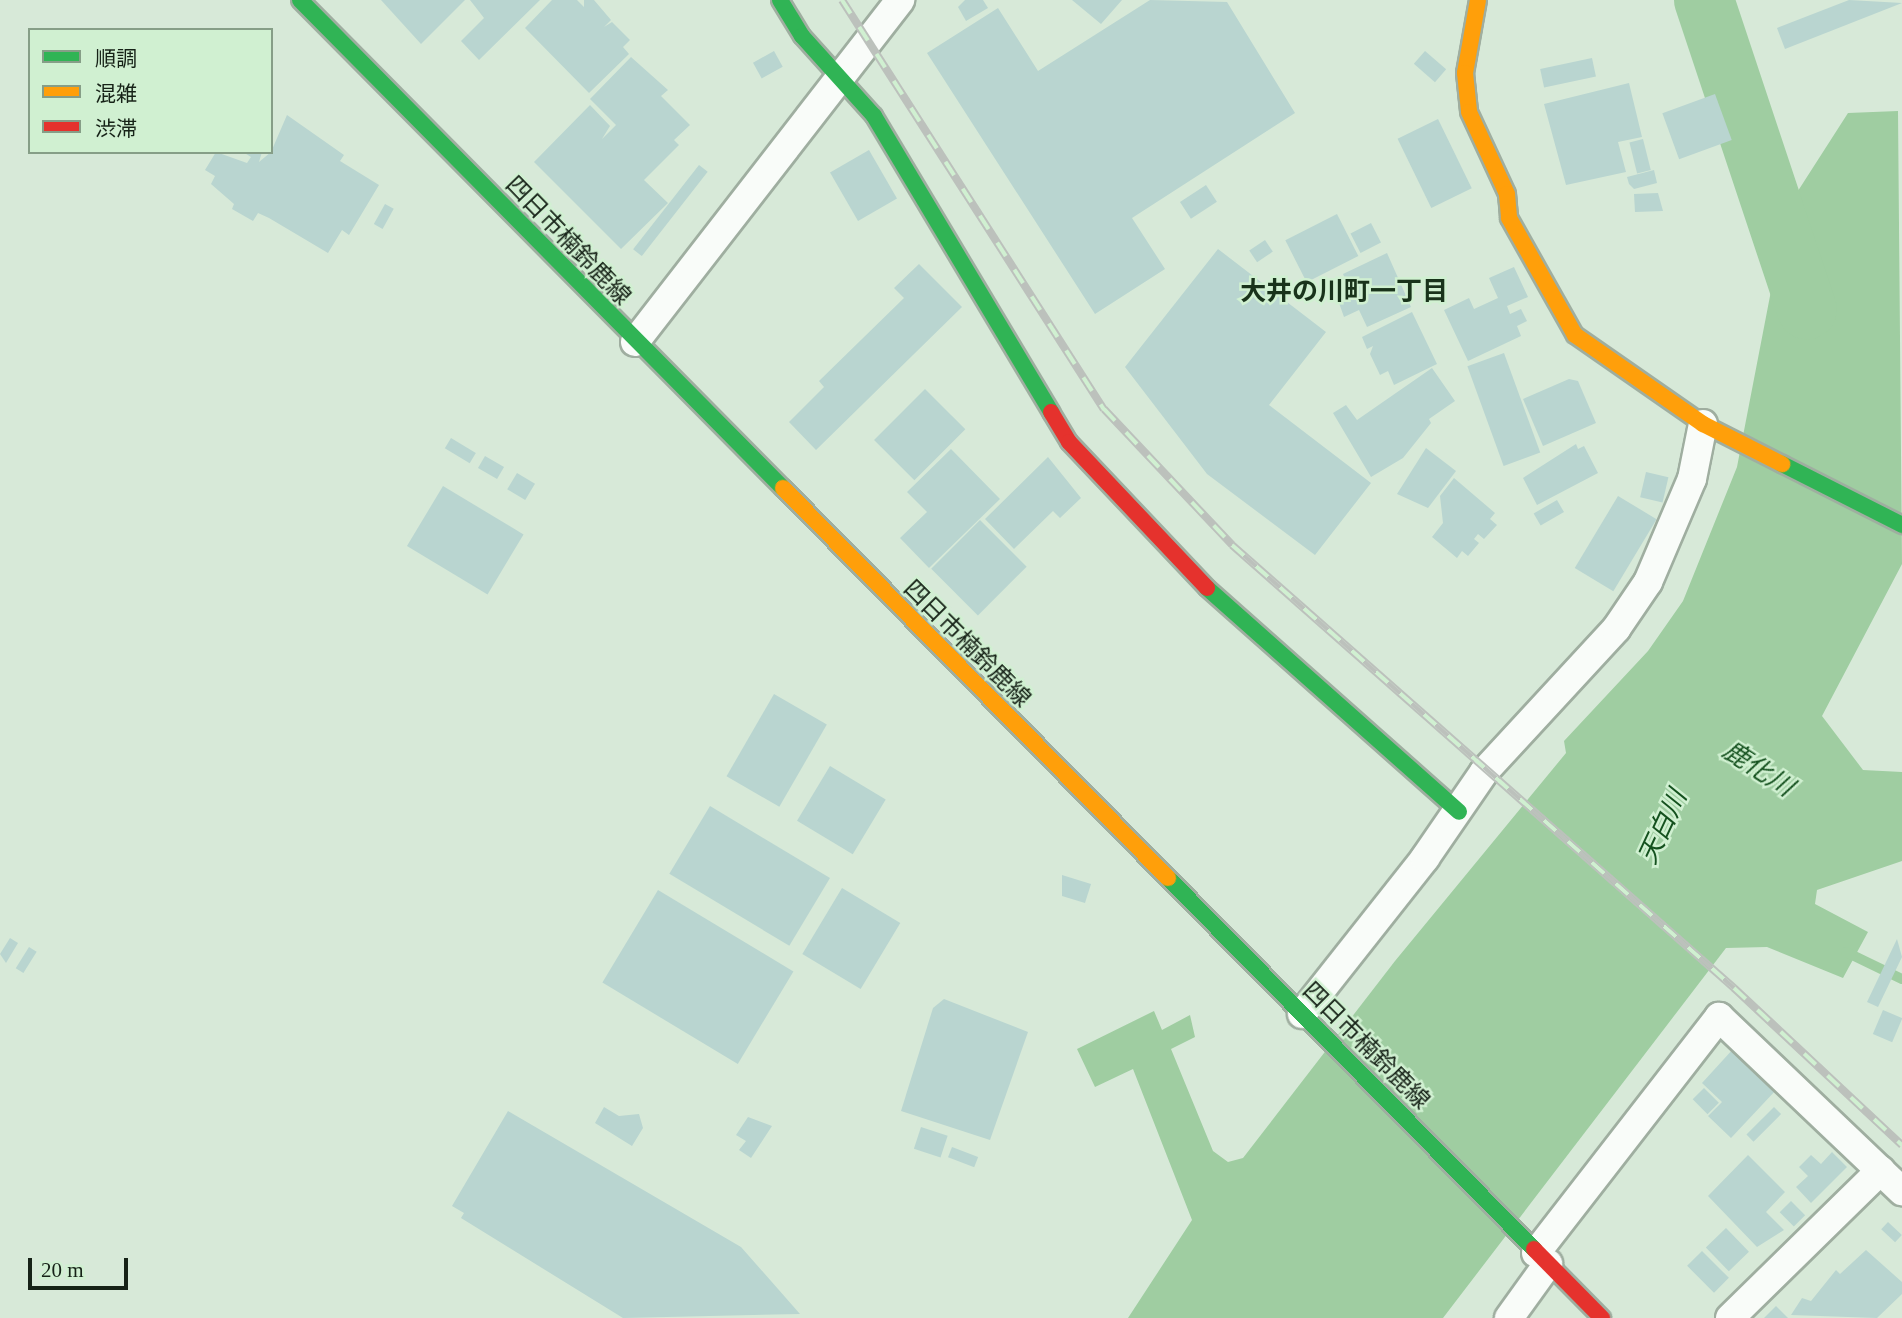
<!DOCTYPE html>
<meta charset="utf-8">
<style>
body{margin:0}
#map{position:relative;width:1902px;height:1318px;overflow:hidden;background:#d7e9d8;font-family:"Times New Roman","Noto Sans JP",serif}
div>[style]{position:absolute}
.water>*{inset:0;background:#9fcda1}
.stream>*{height:10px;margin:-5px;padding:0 5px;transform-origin:5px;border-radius:5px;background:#9fcda1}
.river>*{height:60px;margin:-30px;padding:0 30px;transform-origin:30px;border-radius:30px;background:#9fcda1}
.building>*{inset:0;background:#b9d5d0;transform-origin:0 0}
.roads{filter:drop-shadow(2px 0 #9faea0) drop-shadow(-2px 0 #9faea0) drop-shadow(0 2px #9faea0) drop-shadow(0 -2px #9faea0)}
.street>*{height:28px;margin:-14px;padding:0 14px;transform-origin:14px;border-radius:14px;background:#f9fcf9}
.fast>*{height:16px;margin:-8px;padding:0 8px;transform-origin:8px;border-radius:8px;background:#30b455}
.slow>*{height:16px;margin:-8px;padding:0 8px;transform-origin:8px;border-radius:8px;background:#ff9f0a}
.jam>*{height:16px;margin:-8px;padding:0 8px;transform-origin:8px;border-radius:8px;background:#e5322d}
.rail>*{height:8px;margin-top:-4px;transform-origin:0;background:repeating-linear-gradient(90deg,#d0f0d1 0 16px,#bcc1bc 0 32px);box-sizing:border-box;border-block:2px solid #bcc1bc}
span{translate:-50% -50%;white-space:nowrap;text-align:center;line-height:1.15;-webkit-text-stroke:5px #d0f0d1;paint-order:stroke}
.street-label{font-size:24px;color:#162217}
.neighbourhood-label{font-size:26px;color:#19331b;font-weight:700}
.water-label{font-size:26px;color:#14511e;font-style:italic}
.legend{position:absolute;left:28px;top:28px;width:245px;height:126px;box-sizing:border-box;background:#d0f0d1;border:2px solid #869e87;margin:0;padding:9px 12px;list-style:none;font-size:21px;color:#162217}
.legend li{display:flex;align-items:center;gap:14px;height:35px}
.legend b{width:35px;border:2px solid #869e87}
.scale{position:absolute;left:28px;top:1258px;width:100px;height:32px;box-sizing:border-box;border:4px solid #162217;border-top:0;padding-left:9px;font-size:21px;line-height:24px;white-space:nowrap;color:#162217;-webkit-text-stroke:5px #d0f0d1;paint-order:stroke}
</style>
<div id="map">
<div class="water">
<div style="clip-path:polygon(1898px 111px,1902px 564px,1822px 716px,1863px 770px,1902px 772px,1902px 861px,1817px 890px,1815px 904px,1868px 932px,1843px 978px,1767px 947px,1726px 948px,1443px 1318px,1128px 1318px,1192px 1220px,1133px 1069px,1095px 1087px,1077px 1049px,1154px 1011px,1162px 1030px,1190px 1015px,1195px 1037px,1171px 1049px,1213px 1151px,1228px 1162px,1243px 1158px,1395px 961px,1566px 753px,1564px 741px,1648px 651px,1683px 601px,1737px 467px,1787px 208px,1848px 113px)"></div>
</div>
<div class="stream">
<div style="left:1846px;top:952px;width:62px;rotate:25.7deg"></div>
</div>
<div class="river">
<div style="left:1704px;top:0;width:326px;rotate:71.6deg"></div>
</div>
<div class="building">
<div style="clip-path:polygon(381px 0,465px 0,421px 44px)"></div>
<div style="clip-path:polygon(470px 0,540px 0,479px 60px,461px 41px,484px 18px)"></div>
<div style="clip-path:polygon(552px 0,577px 0,584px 7px,584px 0,594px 0,611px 20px,604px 27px,612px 22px,630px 40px,623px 47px,629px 54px,589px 93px,525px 28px)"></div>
<div style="clip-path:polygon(965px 0,983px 0,988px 8px,966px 21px,958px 7px)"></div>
<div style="clip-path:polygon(1072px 0,1122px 0,1101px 24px)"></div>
<div style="clip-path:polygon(1150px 0,1227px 2px,1295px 113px,1132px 218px,1165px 269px,1095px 314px,927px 53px,998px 8px,1038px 71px)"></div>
<div style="clip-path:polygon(1849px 0,1902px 3px,1785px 49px,1777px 28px)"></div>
<div style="left:774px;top:51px;width:18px;height:24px;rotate:61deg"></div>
<div style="left:1425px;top:51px;width:28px;height:17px;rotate:41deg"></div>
<div style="clip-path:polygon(631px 57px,668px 90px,661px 96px,690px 125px,674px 140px,679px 145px,644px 180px,668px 203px,621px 249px,534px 162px,590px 105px,610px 126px,602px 139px,616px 125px,590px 99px)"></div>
<div style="left:1592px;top:58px;width:19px;height:53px;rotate:78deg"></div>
<div style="clip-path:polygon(1629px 83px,1642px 137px,1618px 142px,1626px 172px,1566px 185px,1544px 104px)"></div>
<div style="left:1715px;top:94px;width:49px;height:56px;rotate:70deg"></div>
<div style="clip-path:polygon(287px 115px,344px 155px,340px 161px,379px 185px,349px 235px,342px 230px,328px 253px,269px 218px,258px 213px,253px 221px,232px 209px,234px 204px,211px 184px,215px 176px,205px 170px,216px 152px,247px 163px,251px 157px,243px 152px,262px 152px,259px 162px,271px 152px)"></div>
<div style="left:1438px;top:119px;width:77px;height:45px;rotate:64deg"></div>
<div style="left:1643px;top:139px;width:32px;height:14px;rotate:76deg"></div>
<div style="left:869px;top:150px;width:56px;height:45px;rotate:60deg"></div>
<div style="left:699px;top:165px;width:11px;height:107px;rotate:38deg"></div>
<div style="clip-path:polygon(1654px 170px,1657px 183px,1634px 189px,1629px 184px,1627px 177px)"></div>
<div style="left:1206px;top:185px;width:20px;height:31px;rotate:57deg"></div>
<div style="clip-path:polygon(1658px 193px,1663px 211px,1635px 212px,1634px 194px)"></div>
<div style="left:385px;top:204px;width:10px;height:23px;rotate:29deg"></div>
<div style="left:1337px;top:214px;width:47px;height:58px;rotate:63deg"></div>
<div style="left:1371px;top:223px;width:22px;height:23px;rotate:63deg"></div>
<div style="left:1265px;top:240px;width:14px;height:19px;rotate:56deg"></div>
<div style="clip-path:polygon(1218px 249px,1326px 332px,1269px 405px,1371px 483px,1315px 555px,1207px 474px,1125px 367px)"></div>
<div style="clip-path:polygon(1387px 253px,1411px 307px,1367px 327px,1359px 310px,1344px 317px,1339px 303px,1353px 296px,1343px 274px)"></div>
<div style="clip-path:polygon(919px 264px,962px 307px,816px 450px,789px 422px,824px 387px,819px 381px,904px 298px,894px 288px)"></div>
<div style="clip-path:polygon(1514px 267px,1528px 297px,1507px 306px,1510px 314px,1521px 309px,1527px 321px,1517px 326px,1521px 336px,1468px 361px,1444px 310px,1469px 298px,1474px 309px,1498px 298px,1489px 278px)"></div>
<div style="clip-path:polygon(1412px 312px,1437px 364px,1394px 385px,1388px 371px,1380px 375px,1370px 354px,1373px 346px,1367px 349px,1362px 337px)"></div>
<div style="left:1504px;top:353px;width:106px;height:39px;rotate:70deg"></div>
<div style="clip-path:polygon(1432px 368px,1455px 401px,1429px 419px,1431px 423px,1403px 458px,1371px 477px,1333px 413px,1346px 405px,1357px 420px)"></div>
<div style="clip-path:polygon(1569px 379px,1578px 381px,1596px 423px,1543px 446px,1523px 399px)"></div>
<div style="left:925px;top:389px;width:57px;height:72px;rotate:45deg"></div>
<div style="left:451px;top:438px;width:29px;height:12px;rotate:31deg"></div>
<div style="clip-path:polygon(1576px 444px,1578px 449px,1584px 446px,1598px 473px,1537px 505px,1523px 478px)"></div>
<div style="clip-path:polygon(1426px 448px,1456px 471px,1428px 508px,1397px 494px)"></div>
<div style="clip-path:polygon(951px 449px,1000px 499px,929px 568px,900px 538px,927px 512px,907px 492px)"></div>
<div style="left:485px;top:456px;width:22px;height:14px;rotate:30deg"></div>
<div style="clip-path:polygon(1048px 457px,1081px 498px,1060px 518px,1053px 511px,1014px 549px,985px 519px)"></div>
<div style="left:1646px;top:472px;width:23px;height:26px;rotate:13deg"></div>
<div style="left:517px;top:473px;width:21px;height:19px;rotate:31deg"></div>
<div style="clip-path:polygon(1454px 478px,1495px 513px,1490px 519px,1497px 525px,1484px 539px,1478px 534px,1474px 539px,1479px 543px,1468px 556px,1462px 551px,1457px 558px,1432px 537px,1443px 523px,1440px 496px)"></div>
<div style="left:443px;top:486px;width:94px;height:70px;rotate:31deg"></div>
<div style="left:1618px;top:496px;width:45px;height:84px;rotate:31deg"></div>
<div style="left:1557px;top:500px;width:14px;height:27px;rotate:60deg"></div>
<div style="left:980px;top:520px;width:66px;height:69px;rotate:45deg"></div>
<div style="left:774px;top:694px;width:61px;height:95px;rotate:30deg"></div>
<div style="left:830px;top:766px;width:65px;height:64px;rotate:31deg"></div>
<div style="left:710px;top:806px;width:140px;height:79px;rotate:31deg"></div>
<div style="clip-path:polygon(1062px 875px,1091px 884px,1085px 903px,1062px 896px)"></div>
<div style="left:842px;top:888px;width:68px;height:77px;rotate:31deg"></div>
<div style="left:658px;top:890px;width:158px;height:108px;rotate:31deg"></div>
<div style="clip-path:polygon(10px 938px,18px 943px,6px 963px,0 954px)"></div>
<div style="clip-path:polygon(1897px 939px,1902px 957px,1878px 1007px,1867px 1002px)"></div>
<div style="left:29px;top:947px;width:9px;height:25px;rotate:32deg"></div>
<div style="clip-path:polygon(944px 999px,1028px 1032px,990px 1140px,901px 1111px,933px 1008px)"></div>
<div style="left:1883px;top:1010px;width:21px;height:26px;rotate:23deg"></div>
<div style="clip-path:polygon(1734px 1048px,1777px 1089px,1731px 1138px,1708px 1116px,1722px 1102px,1702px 1083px)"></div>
<div style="left:1704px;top:1088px;width:21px;height:16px;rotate:45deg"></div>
<div style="clip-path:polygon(604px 1107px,619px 1116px,639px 1114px,643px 1128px,632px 1146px,595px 1123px)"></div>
<div style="left:1774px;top:1107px;width:10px;height:39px;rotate:45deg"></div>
<div style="clip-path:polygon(508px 1111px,741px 1247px,800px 1314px,623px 1318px,461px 1218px,464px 1213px,452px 1206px)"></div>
<div style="clip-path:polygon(748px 1117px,772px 1126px,751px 1158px,739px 1150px,746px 1141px,736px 1135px)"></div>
<div style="left:921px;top:1127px;width:28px;height:23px;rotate:18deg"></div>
<div style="left:952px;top:1147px;width:28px;height:11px;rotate:21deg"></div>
<div style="clip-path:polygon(1832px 1152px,1847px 1167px,1811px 1203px,1796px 1187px,1808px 1176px,1799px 1167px,1811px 1155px,1821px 1164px)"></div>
<div style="clip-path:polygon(1748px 1155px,1785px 1192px,1766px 1212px,1784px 1230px,1757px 1247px,1708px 1196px)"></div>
<div style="left:1791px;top:1201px;width:20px;height:16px;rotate:45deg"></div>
<div style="left:1888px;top:1222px;width:19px;height:10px;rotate:43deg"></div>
<div style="left:1726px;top:1228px;width:33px;height:28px;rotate:46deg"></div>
<div style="clip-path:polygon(1866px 1250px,1902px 1282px,1902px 1294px,1877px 1318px,1791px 1315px,1802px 1298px,1811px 1301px,1836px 1270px,1840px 1274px)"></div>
<div style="left:1702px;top:1251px;width:38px;height:21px;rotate:45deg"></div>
<div style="clip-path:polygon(1776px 1306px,1788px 1318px,1764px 1318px)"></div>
</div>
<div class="roads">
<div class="street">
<div style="left:635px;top:342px;width:433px;rotate:-52.2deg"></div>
<div style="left:1302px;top:1014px;width:199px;rotate:-51.7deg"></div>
<div style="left:1425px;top:858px;width:104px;rotate:-55.5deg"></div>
<div style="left:1484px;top:772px;width:195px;rotate:-47.3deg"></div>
<div style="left:1616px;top:629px;width:57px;rotate:-55.8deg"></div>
<div style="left:1648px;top:582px;width:112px;rotate:-66.9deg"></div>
<div style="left:1692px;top:479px;width:56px;rotate:-78.7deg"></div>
<div style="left:1536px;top:1253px;width:299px;rotate:-52.2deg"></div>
<div style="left:1719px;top:1017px;width:253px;rotate:43.6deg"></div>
<div style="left:1509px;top:1318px;width:67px;rotate:-54.2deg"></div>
<div style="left:1730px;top:1318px;width:211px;rotate:-44.4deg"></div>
</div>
<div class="fast">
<div style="left:300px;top:0;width:687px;rotate:45.3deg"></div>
<div style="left:780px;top:0;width:42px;rotate:58.6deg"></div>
<div style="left:802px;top:36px;width:108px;rotate:48deg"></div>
<div style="left:874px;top:116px;width:345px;rotate:59.1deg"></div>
<div style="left:1782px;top:464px;width:135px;rotate:26.9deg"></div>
<div style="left:1207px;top:588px;width:337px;rotate:41.6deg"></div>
<div style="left:1168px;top:878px;width:521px;rotate:45.39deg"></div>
</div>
<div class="slow">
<div style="left:1478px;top:0;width:74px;rotate:100.1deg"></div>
<div style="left:1465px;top:73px;width:39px;rotate:84deg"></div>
<div style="left:1469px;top:112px;width:90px;rotate:65.1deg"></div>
<div style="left:1507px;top:194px;width:24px;rotate:85deg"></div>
<div style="left:1509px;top:218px;width:134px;rotate:60.6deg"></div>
<div style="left:1575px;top:335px;width:156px;rotate:34.8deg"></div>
<div style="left:1703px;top:424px;width:89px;rotate:26.9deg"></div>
<div style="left:783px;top:488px;width:548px;rotate:45.37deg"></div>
</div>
<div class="jam">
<div style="left:1051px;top:412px;width:35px;rotate:59deg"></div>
<div style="left:1069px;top:442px;width:201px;rotate:46.6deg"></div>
<div style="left:1534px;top:1249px;width:97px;rotate:45.4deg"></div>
</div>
</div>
<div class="rail">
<div style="left:842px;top:0;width:486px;rotate:57.4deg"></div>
<div style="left:1104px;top:409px;width:187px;rotate:46.7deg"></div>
<div style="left:1232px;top:545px;width:670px;rotate:41.43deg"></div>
<div style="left:1734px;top:988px;width:230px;rotate:43.1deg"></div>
</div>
<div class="street-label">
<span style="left:568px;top:241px;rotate:46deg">四日市楠鈴鹿線</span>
<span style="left:967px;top:644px;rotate:45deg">四日市楠鈴鹿線</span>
<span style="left:1366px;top:1046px;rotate:45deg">四日市楠鈴鹿線</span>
</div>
<div class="neighbourhood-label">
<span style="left:1344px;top:292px">大井の川町一丁目</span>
</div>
<div class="water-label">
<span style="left:1758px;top:769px;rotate:33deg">鹿化川</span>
<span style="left:1663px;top:827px;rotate:-65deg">天白川</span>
</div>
<ul class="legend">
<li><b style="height:9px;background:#30b455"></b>順調</li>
<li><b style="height:9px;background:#ff9f0a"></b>混雑</li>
<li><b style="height:9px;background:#e5322d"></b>渋滞</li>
</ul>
<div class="scale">20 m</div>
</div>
